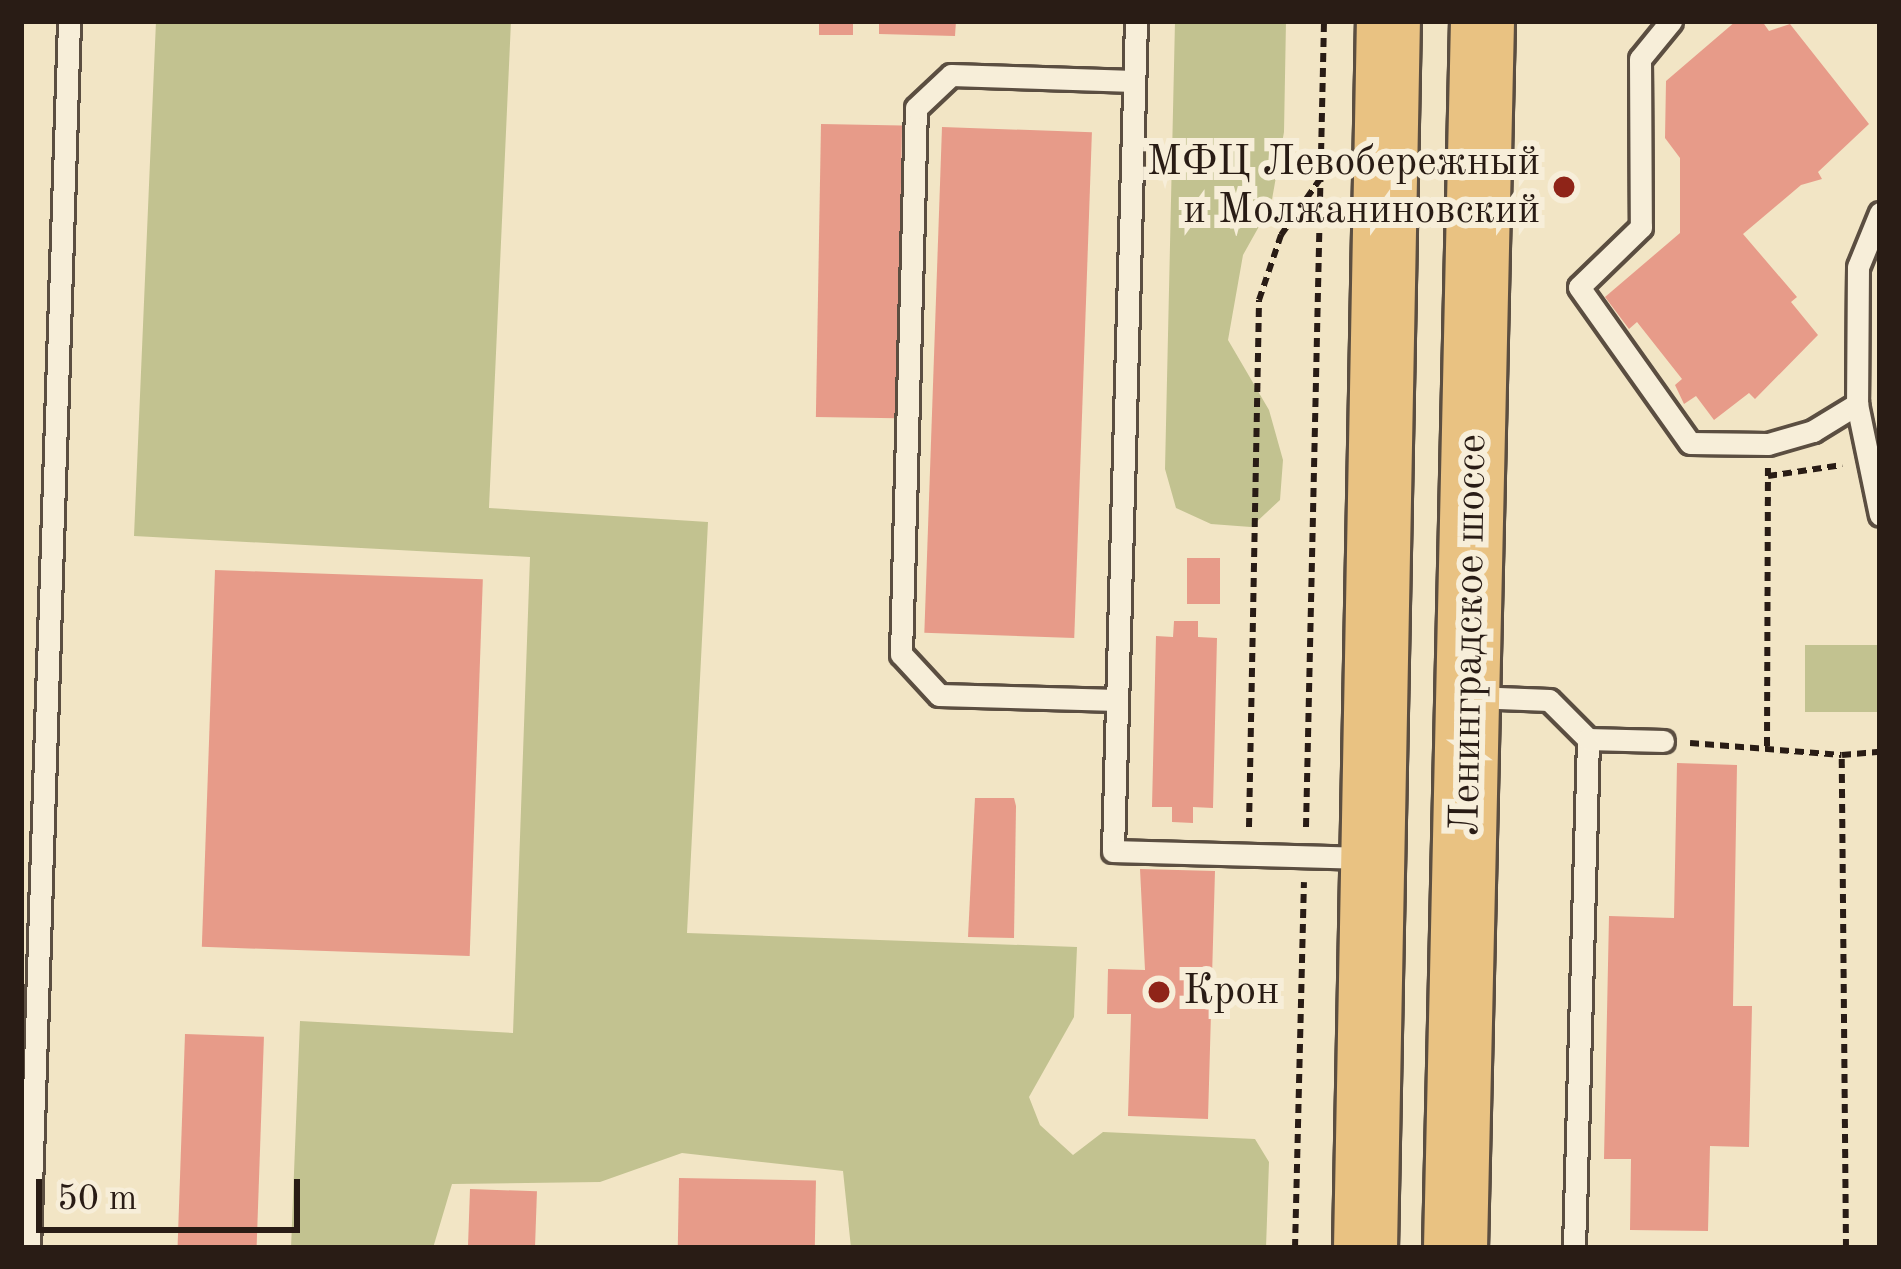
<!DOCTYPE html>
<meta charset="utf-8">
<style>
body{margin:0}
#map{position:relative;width:1901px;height:1269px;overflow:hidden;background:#f2e5c5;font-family:"Old Standard TT",serif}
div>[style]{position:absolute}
.green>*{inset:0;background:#c2c290;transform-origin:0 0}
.building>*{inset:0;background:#e79b89;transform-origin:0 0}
.path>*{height:6px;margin-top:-3px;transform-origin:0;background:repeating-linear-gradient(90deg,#291c15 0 9px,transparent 0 15px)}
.roads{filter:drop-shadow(3px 0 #5b4e41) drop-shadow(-3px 0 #5b4e41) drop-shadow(0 3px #5b4e41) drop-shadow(0 -3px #5b4e41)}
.service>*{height:21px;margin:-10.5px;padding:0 10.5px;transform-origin:10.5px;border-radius:10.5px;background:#f7eed9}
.primary>*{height:63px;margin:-31.5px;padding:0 31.5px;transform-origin:31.5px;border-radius:31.5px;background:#e9c282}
.dots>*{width:33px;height:33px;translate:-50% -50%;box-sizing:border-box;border:6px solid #f7eed9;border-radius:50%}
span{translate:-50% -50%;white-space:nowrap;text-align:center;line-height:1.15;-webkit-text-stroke:12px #f7eed9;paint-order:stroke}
.poi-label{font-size:42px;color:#291c15}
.right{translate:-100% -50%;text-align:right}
.left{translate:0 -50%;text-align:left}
.street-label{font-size:42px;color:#291c15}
.frame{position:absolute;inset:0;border:24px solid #291c15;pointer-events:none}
.scale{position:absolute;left:36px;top:1179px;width:264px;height:54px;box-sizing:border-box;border:6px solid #291c15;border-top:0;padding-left:15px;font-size:36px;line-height:42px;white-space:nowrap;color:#291c15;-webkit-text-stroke:9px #f7eed9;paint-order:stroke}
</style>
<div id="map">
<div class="green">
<div style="clip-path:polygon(156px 21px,511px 21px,489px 508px,708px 522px,687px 933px,1077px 947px,1074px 1017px,1029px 1097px,1040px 1125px,1073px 1155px,1103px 1132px,1255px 1139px,1269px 1162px,1266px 1248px,851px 1248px,843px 1171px,682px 1153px,600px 1182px,452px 1184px,433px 1248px,291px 1248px,300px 1021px,513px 1033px,530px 557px,134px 536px)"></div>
<div style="clip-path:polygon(1175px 21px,1286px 21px,1284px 132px,1271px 205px,1243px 255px,1228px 340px,1269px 410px,1283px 460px,1280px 500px,1251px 527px,1211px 524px,1176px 508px,1165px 469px)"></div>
<div style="left:1805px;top:645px;width:75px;height:67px"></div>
</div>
<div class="building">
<div style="left:819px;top:21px;width:34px;height:14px"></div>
<div style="clip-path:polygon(879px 21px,956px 21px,955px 36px,879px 34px)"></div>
<div style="clip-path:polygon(1736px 21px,1762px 21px,1769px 31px,1790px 24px,1869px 124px,1818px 172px,1822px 179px,1801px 185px,1743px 234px,1797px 297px,1791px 302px,1818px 335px,1755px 399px,1749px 393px,1714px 420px,1696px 396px,1684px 404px,1675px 385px,1682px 379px,1637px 322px,1629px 329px,1605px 297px,1680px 233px,1680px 158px,1665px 138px,1666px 81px)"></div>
<div style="left:821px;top:124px;width:81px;height:293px;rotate:1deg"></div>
<div style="left:942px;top:127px;width:150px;height:506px;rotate:2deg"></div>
<div style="left:1187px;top:558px;width:33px;height:46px"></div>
<div style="left:215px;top:570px;width:268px;height:377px;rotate:2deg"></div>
<div style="clip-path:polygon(1174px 621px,1198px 621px,1198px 637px,1217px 638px,1213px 808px,1193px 807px,1193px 823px,1172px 822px,1172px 807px,1152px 807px,1156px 636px,1173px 637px)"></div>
<div style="clip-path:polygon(1677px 763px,1737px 765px,1733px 1006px,1752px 1006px,1749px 1147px,1710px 1146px,1708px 1231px,1630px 1230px,1631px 1159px,1604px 1159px,1609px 916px,1674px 918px)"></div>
<div style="clip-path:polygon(975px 798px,1014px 798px,1016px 806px,1014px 938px,968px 937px)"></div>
<div style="clip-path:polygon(1140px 869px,1215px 871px,1208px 1119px,1128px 1116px,1131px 1014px,1107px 1014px,1108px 969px,1145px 970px)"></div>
<div style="left:185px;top:1034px;width:79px;height:214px;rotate:2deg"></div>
<div style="left:679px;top:1178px;width:137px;height:70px;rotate:1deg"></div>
<div style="left:470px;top:1189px;width:67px;height:59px;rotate:2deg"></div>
</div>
<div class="path">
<div style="left:1768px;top:476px;width:75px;rotate:-8.5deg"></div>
<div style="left:1690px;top:743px;width:152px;rotate:4.5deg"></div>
<div style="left:1767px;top:746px;width:278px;rotate:-89.8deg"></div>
<div style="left:1249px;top:827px;width:527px;rotate:-88.91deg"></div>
<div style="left:1259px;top:300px;width:69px;rotate:-71.3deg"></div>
<div style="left:1281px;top:235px;width:68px;rotate:-55.1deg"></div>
<div style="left:1306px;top:827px;width:806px;rotate:-88.72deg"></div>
<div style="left:1295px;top:1248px;width:366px;rotate:-88.6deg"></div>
<div style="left:1846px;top:1248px;width:493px;rotate:-90.5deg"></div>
<div style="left:1842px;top:755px;width:38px;rotate:-5deg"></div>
</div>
<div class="roads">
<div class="service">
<div style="left:1136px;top:21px;width:830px;rotate:91.59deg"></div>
<div style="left:1113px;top:851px;width:252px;rotate:1.6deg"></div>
<div style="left:1671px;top:21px;width:49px;rotate:129.2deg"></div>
<div style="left:1640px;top:59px;width:168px;rotate:89.7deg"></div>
<div style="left:1641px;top:227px;width:86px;rotate:135.9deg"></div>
<div style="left:1579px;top:287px;width:191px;rotate:54.6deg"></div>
<div style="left:1690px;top:443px;width:78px;rotate:0.7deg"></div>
<div style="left:1768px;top:444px;width:47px;rotate:-16.1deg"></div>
<div style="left:1813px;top:431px;width:52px;rotate:-31.5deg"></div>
<div style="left:1880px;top:213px;width:58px;rotate:112.2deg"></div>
<div style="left:1858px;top:267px;width:137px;rotate:90.4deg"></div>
<div style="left:1857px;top:404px;width:113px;rotate:78.3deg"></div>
<div style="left:1473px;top:697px;width:76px;rotate:2.3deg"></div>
<div style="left:1549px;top:700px;width:55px;rotate:45deg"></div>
<div style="left:1117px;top:700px;width:178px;rotate:-178.4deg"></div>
<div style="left:939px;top:695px;width:56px;rotate:-132.8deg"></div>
<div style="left:901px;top:654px;width:546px;rotate:-88.43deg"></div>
<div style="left:916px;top:108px;width:48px;rotate:-43.3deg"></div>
<div style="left:951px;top:75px;width:183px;rotate:1.9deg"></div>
<div style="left:29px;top:1248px;width:1228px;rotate:-88.13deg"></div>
<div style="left:1574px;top:1248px;width:509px;rotate:-88.42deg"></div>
<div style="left:1588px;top:739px;width:75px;rotate:1.5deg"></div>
</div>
<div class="primary">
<div style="left:1365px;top:1248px;width:1227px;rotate:-88.93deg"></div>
<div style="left:1455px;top:1248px;width:1227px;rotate:-88.74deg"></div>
</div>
</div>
<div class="dots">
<div style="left:1564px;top:187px;background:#8f2418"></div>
<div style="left:1159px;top:992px;background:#8f2418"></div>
</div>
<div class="poi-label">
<span class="right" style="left:1540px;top:187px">МФЦ Левобережный<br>и Молжаниновский</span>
<span class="left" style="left:1183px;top:992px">Крон</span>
</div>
<div class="street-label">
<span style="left:1470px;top:635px;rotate:-89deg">Ленинградское шоссе</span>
</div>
<div class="frame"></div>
<div class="scale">50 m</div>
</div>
